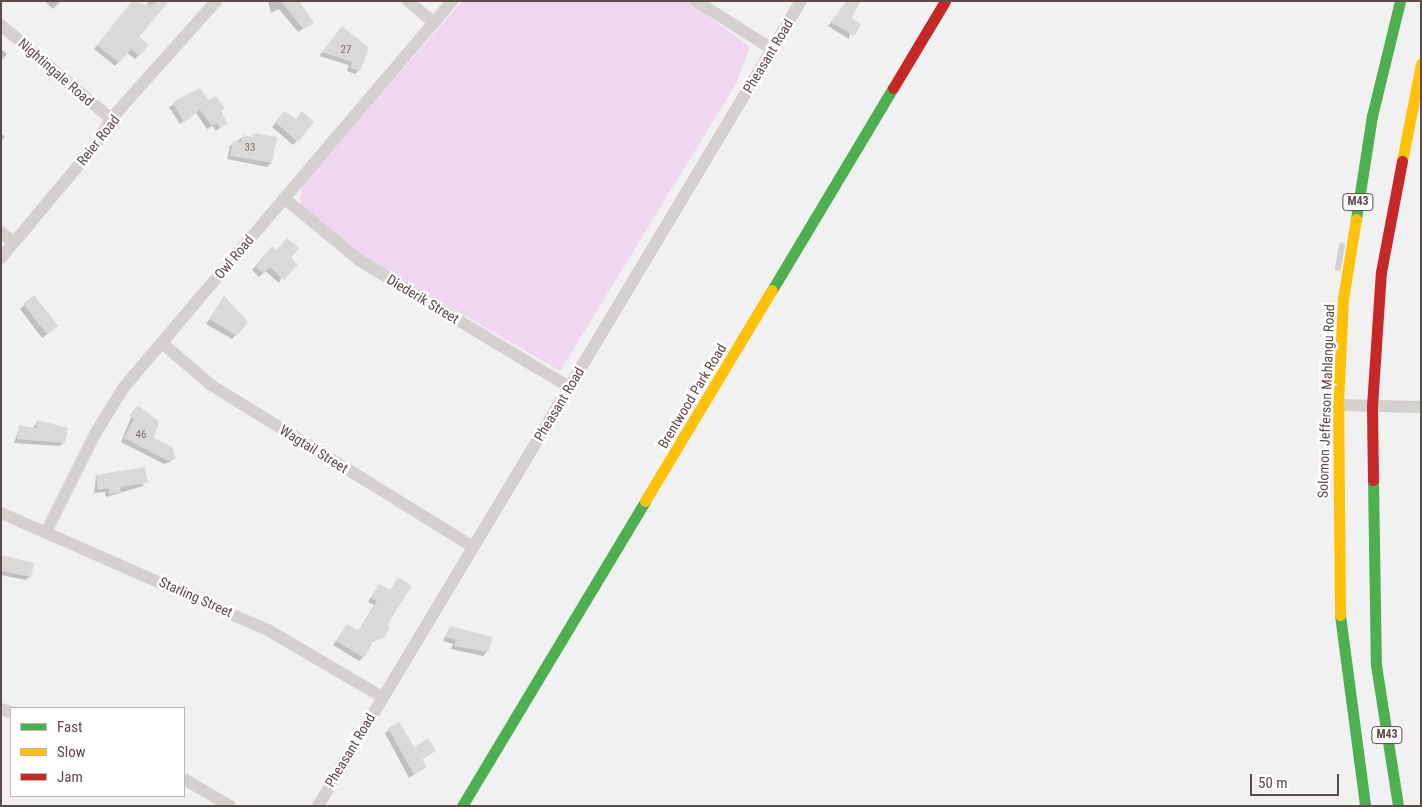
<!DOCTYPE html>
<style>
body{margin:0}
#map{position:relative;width:1422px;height:807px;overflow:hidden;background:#f1f1f1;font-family:"Roboto Condensed",sans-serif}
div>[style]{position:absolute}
.green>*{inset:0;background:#efd7ef}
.shadow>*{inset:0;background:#0003}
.building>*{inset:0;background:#dbd9d8;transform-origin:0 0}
.lane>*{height:6px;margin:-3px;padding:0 3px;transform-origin:3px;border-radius:3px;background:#d4d0cf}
.street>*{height:12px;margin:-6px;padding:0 6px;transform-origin:6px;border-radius:6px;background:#d4d0cf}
.fast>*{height:11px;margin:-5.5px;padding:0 5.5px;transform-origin:5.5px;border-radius:5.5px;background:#4caf50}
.slow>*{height:11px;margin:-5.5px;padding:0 5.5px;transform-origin:5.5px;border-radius:5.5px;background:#ffc107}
.jam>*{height:11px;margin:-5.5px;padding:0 5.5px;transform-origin:5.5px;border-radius:5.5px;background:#c62828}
span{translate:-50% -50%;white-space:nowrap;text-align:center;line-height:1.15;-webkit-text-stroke:5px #fff;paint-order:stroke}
.number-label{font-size:11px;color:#7e6f6e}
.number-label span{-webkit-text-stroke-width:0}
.shield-label span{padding:1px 4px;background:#fff;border:1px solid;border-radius:4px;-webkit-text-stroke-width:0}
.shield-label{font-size:12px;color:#5d4a49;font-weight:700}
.street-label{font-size:14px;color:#5d4a49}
.frame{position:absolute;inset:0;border:2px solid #5d4a49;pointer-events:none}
.legend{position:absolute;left:10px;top:707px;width:175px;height:90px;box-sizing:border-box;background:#fff;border:1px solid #beb7b6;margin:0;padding:6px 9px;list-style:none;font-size:15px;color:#5d4a49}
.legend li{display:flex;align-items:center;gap:10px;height:25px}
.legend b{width:25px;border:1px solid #beb7b6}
.scale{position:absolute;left:1250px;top:774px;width:89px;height:22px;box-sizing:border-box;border:2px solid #5d4a49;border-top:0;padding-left:6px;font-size:15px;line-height:18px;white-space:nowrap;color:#5d4a49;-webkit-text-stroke:4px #fff;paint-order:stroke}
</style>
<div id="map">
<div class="green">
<div style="clip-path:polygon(462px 1px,688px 1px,750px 47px,736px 84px,560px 371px,359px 254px,300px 204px,301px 187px)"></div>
</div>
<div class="shadow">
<div style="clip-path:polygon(44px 1px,61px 1px,53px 9px)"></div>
<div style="clip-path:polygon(133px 1px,145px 6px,150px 1px,165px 5px,137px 37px,147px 45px,135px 59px,127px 53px,115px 66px,94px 49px)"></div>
<div style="clip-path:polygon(268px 1px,298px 1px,313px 23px,298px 32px,279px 9px,271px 13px)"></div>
<div style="clip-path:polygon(847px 1px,854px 1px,849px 39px,828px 26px)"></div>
<div style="clip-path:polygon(342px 27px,359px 70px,355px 74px,347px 71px,349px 65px,319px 56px)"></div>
<div style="clip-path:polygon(1px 49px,7px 54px,1px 61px)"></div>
<div style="clip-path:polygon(200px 90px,209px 102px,215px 97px,226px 123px,216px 131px,212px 126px,207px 129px,196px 113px,180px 124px,169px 107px)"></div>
<div style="clip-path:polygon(280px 117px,295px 120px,313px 122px,293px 145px,272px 127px)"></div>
<div style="clip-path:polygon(1px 133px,5px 137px,1px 141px)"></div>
<div style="clip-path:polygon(243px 137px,271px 163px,267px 167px,227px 159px,230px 146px)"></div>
<div style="clip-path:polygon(268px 251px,289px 258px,279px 283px,265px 271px,259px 277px,252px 270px)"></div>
<div style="clip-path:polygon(34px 297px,53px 330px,42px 338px,20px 309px)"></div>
<div style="clip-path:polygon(224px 297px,236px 335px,232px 339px,206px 324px)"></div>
<div style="clip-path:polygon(134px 410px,153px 439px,174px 458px,170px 462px,164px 464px,121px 442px)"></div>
<div style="clip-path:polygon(37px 422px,64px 442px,60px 446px,14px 443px,20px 426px,33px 428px)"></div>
<div style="clip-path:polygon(144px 468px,143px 486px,106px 497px,105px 492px,94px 493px,96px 476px)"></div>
<div style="clip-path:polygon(1px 556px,30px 576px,26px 580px,1px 575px)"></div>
<div style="clip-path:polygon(398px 579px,363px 657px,359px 661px,333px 645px,347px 625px,358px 632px,374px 605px,368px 602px,376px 589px,380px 585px,389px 591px)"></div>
<div style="clip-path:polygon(450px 627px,487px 652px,483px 656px,451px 649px,453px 644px,443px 641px)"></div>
<div style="clip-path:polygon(399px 723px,414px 748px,434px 751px,421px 760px,425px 767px,409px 778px,385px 733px)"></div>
</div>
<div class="building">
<div style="clip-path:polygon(132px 1px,146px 5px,169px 1px,139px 37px,149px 45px,139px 56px,131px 49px,119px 63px,97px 45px)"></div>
<div style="clip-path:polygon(281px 1px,299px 1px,314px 23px,303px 29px)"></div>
<div style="clip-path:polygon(847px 1px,861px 1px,851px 18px,861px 24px,854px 36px,831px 22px)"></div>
<div style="clip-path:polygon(342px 26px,369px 48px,360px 71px,350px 68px,352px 62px,322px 52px)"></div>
<div style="clip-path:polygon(200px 88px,209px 100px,216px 96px,225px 108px,220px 112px,228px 123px,220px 128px,216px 123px,212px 126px,200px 110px,184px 122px,172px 102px)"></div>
<div style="clip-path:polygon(284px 111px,296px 119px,302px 111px,314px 122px,298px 142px,275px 122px)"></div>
<div style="clip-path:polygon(253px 133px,277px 137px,272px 163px,230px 156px,233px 141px,241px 142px,243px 135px,252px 137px)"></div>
<div style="clip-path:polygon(287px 238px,299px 248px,291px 258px,298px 264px,284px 280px,270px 267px,264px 274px,255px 266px,272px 246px,277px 250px)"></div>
<div style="left:34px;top:295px;width:39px;height:14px;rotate:52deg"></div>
<div style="clip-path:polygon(224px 296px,248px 322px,237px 336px,209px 319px)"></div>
<div style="clip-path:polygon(138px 405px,159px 422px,154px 438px,172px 447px,176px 459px,168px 461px,124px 438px,134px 419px,129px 416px)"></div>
<div style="clip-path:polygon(37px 420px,68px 428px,65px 443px,17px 439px,19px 425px,36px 428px)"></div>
<div style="clip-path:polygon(145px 467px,148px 483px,120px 487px,121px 492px,109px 494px,109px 488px,98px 490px,96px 475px)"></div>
<div style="clip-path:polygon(1px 555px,34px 563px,31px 577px,1px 571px)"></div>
<div style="clip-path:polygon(398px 577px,412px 586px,387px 625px,390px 627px,385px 637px,373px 642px,364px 658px,336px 641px,347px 624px,358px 630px,362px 626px,377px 601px,371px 598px,379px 584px,390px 590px)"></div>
<div style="clip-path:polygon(450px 626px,493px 637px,488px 652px,454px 646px,456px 640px,446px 637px)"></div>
<div style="clip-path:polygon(399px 722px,414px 747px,428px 738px,436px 751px,422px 759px,427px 767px,414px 775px,388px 728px)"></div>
</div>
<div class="lane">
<div style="left:1338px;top:268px;width:23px;rotate:-80deg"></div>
</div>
<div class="street">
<div style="left:408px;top:1px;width:34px;rotate:40deg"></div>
<div style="left:696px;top:1px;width:90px;rotate:32.3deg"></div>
<div style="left:1px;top:25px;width:145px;rotate:40.5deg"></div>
<div style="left:284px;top:198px;width:97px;rotate:39.6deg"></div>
<div style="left:359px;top:260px;width:247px;rotate:31.2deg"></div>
<div style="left:1px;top:232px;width:16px;rotate:40deg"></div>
<div style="left:1px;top:258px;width:151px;rotate:-50.1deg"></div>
<div style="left:98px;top:142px;width:26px;rotate:-61deg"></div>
<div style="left:111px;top:119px;width:158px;rotate:-48.3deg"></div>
<div style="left:162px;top:343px;width:65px;rotate:40.6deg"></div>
<div style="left:211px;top:385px;width:307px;rotate:31.7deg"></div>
<div style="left:1338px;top:405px;width:83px;rotate:1.4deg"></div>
<div style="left:1px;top:513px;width:292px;rotate:23.7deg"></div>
<div style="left:268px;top:630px;width:132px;rotate:30.4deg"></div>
<div style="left:46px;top:532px;width:110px;rotate:-63.4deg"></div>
<div style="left:95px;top:434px;width:55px;rotate:-58.3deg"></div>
<div style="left:124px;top:387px;width:507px;rotate:-49.64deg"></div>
<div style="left:1px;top:709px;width:10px;rotate:17deg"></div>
<div style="left:184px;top:779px;width:53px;rotate:30.4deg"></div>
<div style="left:318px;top:806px;width:939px;rotate:-59.04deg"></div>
</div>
<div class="fast">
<div style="left:1356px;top:219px;width:104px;rotate:-81.2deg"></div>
<div style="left:1372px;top:116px;width:118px;rotate:-76.3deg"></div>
<div style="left:772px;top:290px;width:235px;rotate:-59.1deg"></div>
<div style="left:1373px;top:480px;width:185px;rotate:89.1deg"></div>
<div style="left:1376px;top:665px;width:143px;rotate:81.1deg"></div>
<div style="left:1340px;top:615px;width:193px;rotate:82.5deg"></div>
<div style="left:462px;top:806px;width:356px;rotate:-59deg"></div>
</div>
<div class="slow">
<div style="left:1402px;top:161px;width:99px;rotate:-78.9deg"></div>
<div style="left:645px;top:501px;width:246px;rotate:-59deg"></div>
<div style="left:1340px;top:615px;width:210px;rotate:-90.5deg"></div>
<div style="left:1338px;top:405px;width:106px;rotate:-87.3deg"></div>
<div style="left:1343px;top:299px;width:81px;rotate:-80.8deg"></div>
</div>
<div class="jam">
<div style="left:893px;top:88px;width:101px;rotate:-59.1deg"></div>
<div style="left:1373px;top:480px;width:74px;rotate:-90.8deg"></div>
<div style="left:1372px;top:406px;width:134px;rotate:-86.2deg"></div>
<div style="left:1381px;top:272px;width:113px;rotate:-79.3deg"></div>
</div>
<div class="number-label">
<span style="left:346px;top:50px">27</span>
<span style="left:250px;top:148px">33</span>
<span style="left:141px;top:435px">46</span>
</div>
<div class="shield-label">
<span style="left:1358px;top:202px">M43</span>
<span style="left:1387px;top:735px">M43</span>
</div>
<div class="street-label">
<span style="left:768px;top:56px;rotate:-59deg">Pheasant Road</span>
<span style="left:56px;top:72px;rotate:41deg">Nightingale Road</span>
<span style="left:98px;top:140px;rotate:-52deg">Reier Road</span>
<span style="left:234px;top:257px;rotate:-50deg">Owl Road</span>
<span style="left:423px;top:299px;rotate:31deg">Diederik Street</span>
<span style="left:692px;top:396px;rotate:-59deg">Brentwood Park Road</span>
<span style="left:1326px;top:401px;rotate:-88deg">Solomon Jefferson Mahlangu Road</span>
<span style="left:559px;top:404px;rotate:-59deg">Pheasant Road</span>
<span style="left:314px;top:449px;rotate:32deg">Wagtail Street</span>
<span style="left:196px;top:597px;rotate:24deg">Starling Street</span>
<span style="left:350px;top:750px;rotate:-59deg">Pheasant Road</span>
</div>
<div class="frame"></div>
<ul class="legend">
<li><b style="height:6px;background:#4caf50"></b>Fast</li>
<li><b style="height:6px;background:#ffc107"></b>Slow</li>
<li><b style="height:6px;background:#c62828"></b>Jam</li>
</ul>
<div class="scale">50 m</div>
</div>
